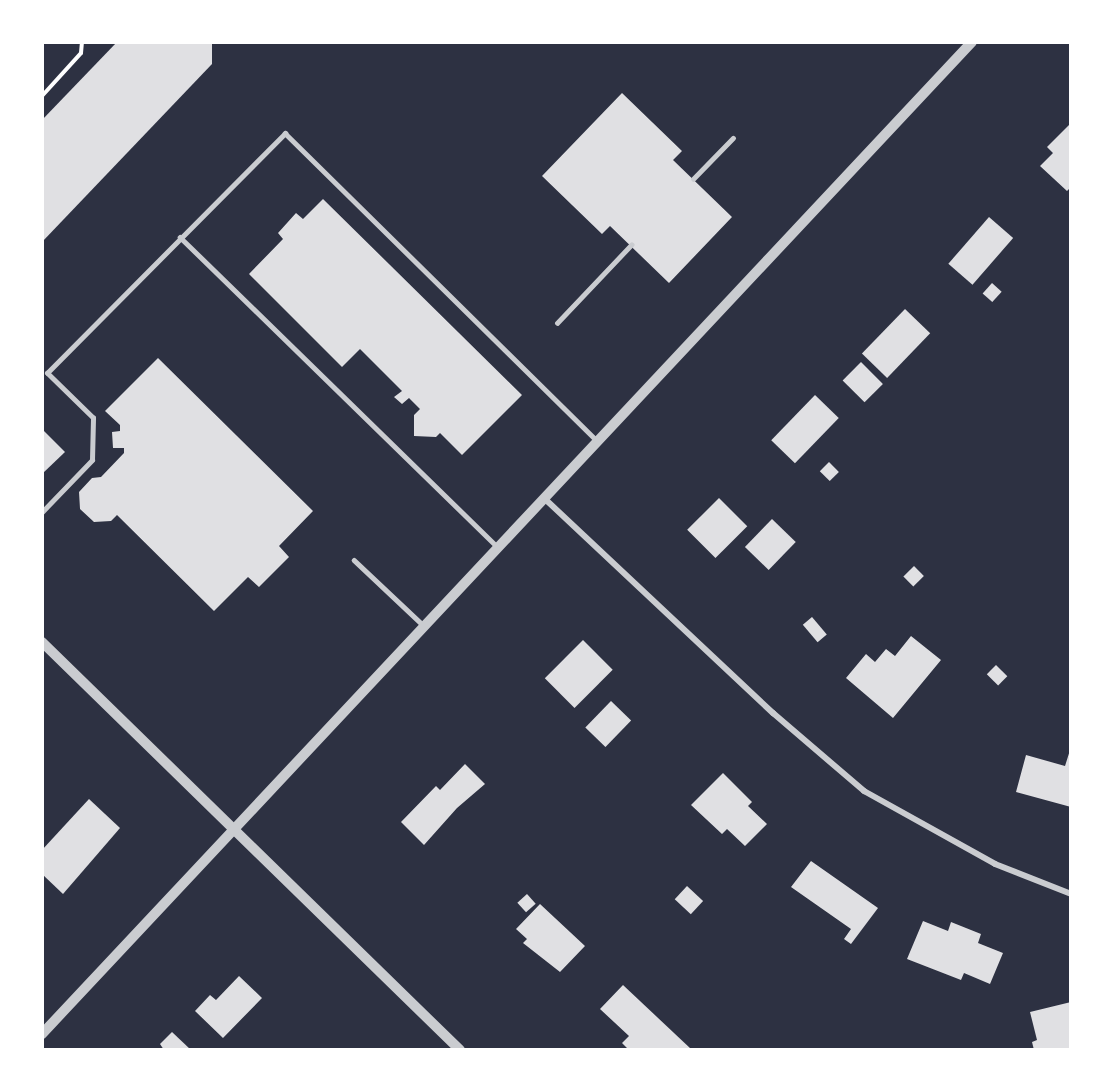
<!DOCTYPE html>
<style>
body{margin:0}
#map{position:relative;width:1113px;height:1092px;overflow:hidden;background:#2d3142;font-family:"Noto Sans",sans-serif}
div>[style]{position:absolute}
.building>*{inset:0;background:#e0e0e3;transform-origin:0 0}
.path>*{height:4px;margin:-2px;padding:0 2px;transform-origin:2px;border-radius:2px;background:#fff}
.service>*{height:4.5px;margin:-2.25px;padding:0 2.25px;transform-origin:2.25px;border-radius:2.25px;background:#caccd0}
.minor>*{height:6px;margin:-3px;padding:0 3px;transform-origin:3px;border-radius:3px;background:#caccd0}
.tertiary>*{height:10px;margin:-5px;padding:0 5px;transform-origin:5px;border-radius:5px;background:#caccd0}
span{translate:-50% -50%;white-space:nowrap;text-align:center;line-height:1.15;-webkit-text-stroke:6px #fff;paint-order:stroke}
.frame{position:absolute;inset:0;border:44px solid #fff;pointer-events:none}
</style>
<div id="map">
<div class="building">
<div style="clip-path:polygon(117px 42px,212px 42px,212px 64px,42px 242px,42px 120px)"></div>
<div style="clip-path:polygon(622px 93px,682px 151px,673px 160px,732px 217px,669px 283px,610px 226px,602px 234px,542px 176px)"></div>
<div style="clip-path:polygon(1071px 123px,1071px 187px,1067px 191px,1040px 166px,1053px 153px,1047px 147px)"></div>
<div style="clip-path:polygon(323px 199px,522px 395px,462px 455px,440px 433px,436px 437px,414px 436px,414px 415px,420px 409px,409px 398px,402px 404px,394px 397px,402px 391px,360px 349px,342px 367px,249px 274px,283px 239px,278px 233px,296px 213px,303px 219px)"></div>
<div style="left:989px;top:217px;width:32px;height:62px;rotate:41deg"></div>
<div style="left:992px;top:283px;width:13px;height:14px;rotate:42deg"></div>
<div style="left:905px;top:309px;width:35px;height:62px;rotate:44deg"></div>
<div style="clip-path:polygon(158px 358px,313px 511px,279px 546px,289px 557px,259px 587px,248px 577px,214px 611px,117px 515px,111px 521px,94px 522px,80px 509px,79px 492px,92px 478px,101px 477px,124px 453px,124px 448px,113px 448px,112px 432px,120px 431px,120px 425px,105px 411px)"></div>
<div style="left:861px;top:362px;width:31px;height:26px;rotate:45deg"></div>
<div style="left:815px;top:395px;width:33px;height:63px;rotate:44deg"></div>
<div style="clip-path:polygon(42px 429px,65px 452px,42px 474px)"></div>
<div style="left:829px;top:462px;width:14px;height:13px;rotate:45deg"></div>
<div style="left:719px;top:498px;width:40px;height:45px;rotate:45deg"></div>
<div style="left:772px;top:519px;width:33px;height:39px;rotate:44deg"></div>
<div style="left:914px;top:566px;width:14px;height:15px;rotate:45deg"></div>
<div style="left:812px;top:617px;width:23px;height:12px;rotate:50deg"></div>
<div style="clip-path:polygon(911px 636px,941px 660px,893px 718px,846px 678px,866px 654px,875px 662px,886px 649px,895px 656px)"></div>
<div style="left:583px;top:640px;width:42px;height:54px;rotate:45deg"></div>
<div style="left:996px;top:665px;width:16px;height:13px;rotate:45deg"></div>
<div style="left:611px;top:701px;width:28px;height:37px;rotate:44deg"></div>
<div style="clip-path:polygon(1071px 747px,1071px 807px,1016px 792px,1026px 755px,1065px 766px)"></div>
<div style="clip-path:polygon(465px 764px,485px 784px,457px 808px,424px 845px,401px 822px,436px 786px,440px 790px)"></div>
<div style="clip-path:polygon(723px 773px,752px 802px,748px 806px,767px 824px,745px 846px,727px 829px,722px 834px,691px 805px)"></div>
<div style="clip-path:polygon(89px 799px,120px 828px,63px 894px,42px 874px,42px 850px)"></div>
<div style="clip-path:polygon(811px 861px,878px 908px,851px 944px,844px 939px,851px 929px,791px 887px)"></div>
<div style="left:687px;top:886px;width:22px;height:18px;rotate:43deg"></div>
<div style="left:527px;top:894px;width:13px;height:13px;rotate:48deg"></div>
<div style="clip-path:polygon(540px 904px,585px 946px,560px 972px,523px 943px,527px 939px,516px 929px)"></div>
<div style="clip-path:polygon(923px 921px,948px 931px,951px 922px,981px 934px,978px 943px,1003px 953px,990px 984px,964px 973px,961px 980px,907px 959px)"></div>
<div style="clip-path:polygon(239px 976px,262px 998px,223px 1038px,195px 1011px,210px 995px,216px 1000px)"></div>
<div style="clip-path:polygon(623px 985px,691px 1049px,690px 1050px,629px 1050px,622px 1043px,629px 1036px,600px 1009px)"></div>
<div style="clip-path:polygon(1071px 1002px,1071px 1050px,1034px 1050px,1032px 1042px,1037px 1040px,1030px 1012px)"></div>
<div style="clip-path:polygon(172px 1032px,191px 1050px,164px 1050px,160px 1044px)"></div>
</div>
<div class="path">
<div style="left:42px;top:96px;width:58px;rotate:-47.8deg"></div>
<div style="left:81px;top:53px;width:11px;rotate:-85deg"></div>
</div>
<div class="service">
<div style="left:693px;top:179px;width:57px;rotate:-45.7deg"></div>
<div style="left:180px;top:237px;width:443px;rotate:44.3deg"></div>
<div style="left:557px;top:323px;width:108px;rotate:-46.5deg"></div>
<div style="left:42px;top:512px;width:72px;rotate:-46.1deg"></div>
<div style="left:92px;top:460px;width:42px;rotate:-88.6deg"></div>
<div style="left:93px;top:418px;width:64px;rotate:-135.6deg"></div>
<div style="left:47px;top:373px;width:338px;rotate:-45.2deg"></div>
<div style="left:285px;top:133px;width:440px;rotate:44.6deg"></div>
<div style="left:354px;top:560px;width:95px;rotate:43.3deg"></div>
</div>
<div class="minor">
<div style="left:545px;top:499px;width:313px;rotate:43.2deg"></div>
<div style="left:773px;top:713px;width:120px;rotate:40.6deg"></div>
<div style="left:864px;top:791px;width:150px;rotate:29.1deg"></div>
<div style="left:995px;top:864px;width:82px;rotate:21.5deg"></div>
</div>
<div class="tertiary">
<div style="left:42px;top:642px;width:584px;rotate:44.31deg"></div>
<div style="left:42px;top:1034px;width:1360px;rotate:-46.85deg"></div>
</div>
<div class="frame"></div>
</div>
